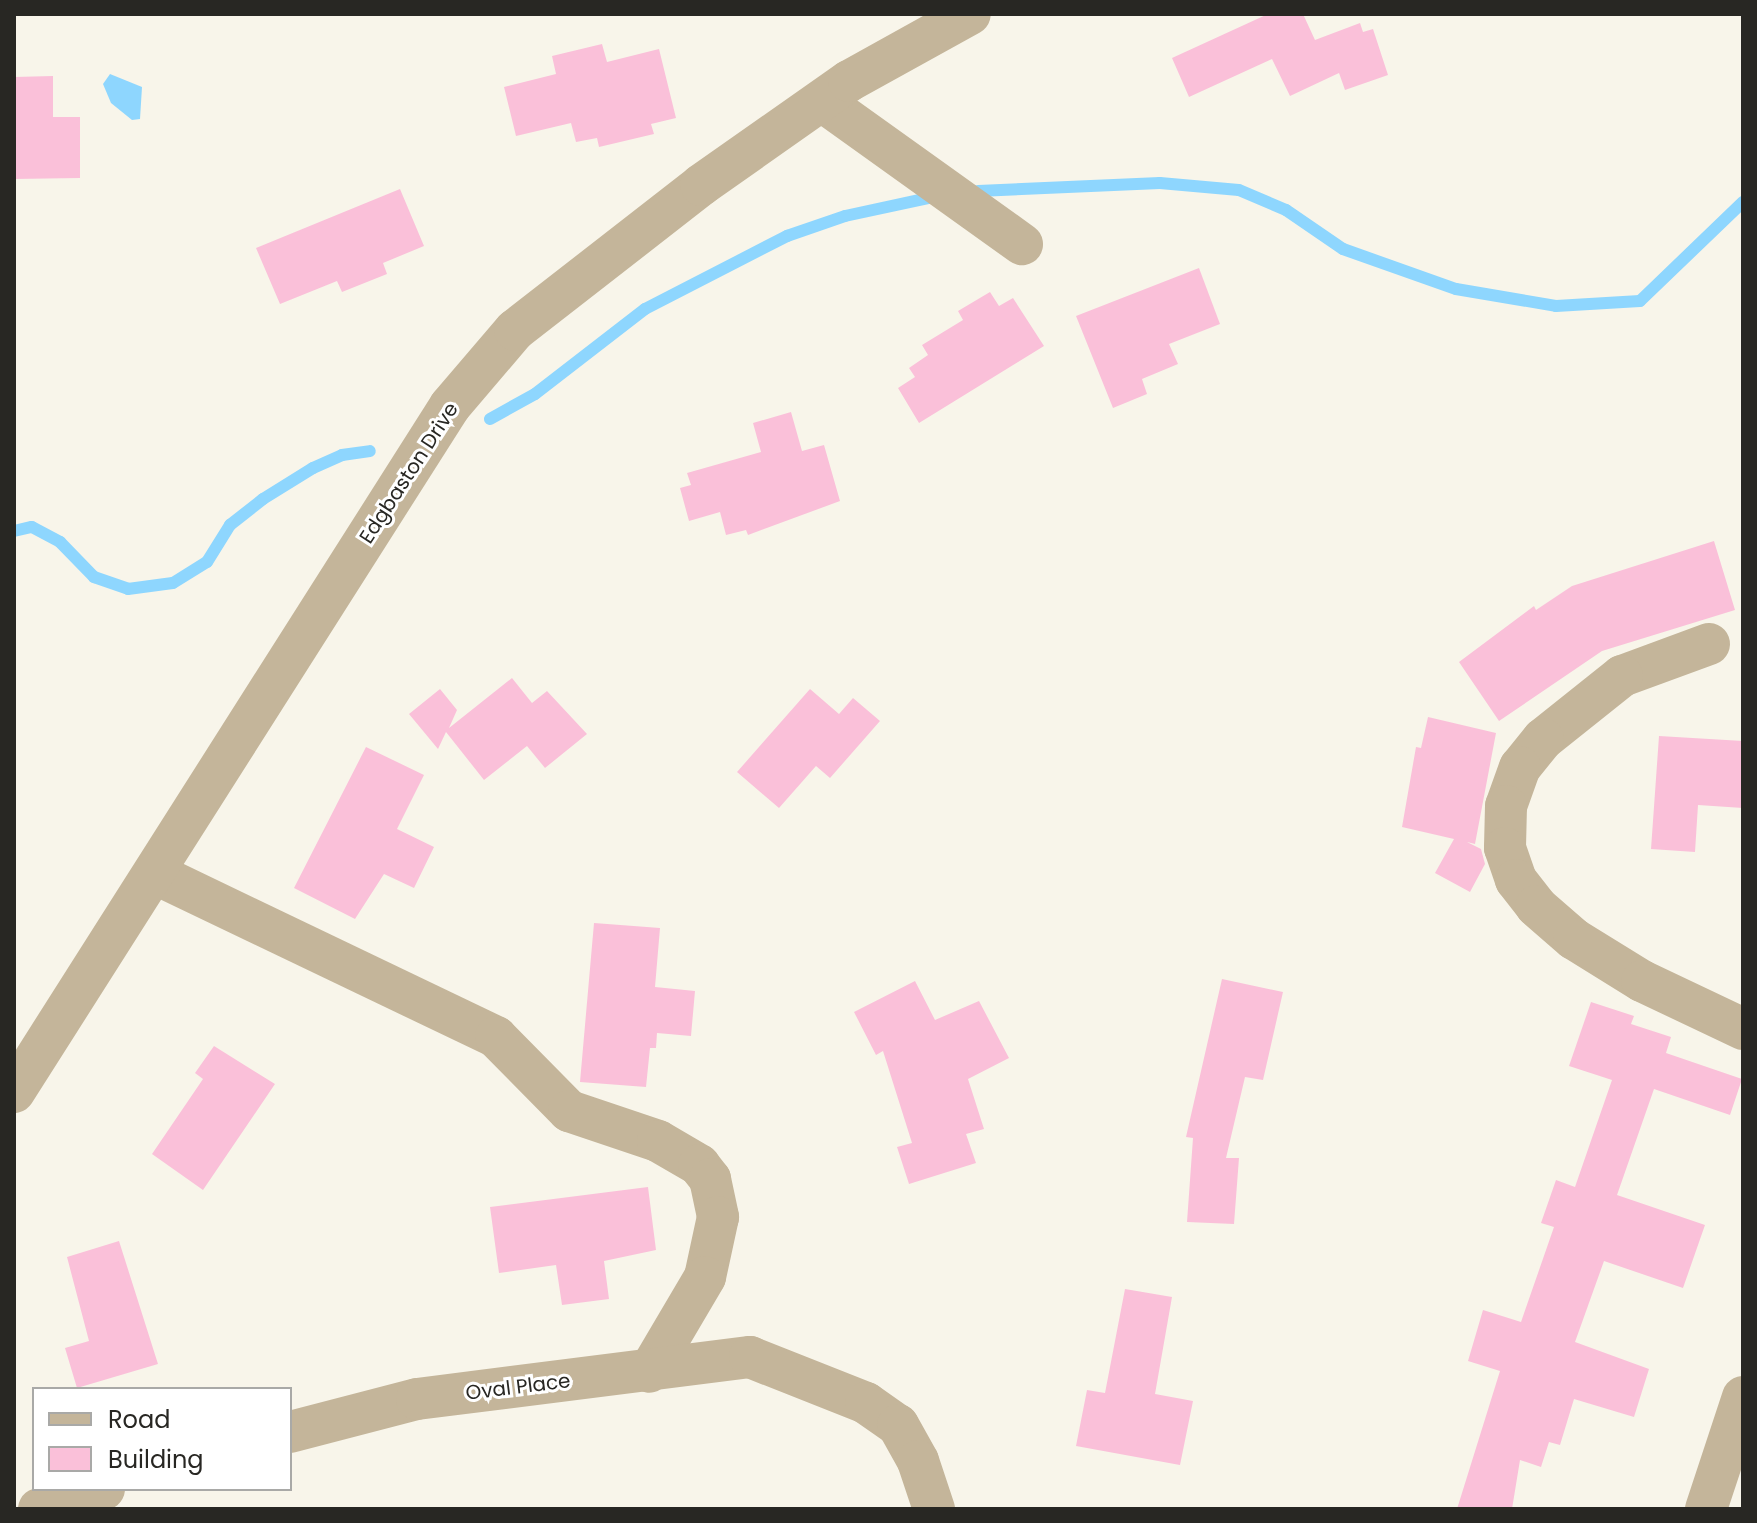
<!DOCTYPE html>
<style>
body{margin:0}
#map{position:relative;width:1757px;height:1523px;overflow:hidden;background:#f8f5ea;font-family:Poppins,sans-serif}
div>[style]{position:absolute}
.water>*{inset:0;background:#8ed6fe}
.stream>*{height:12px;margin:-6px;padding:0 6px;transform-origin:6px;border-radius:6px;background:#8ed6fe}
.building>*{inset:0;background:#fac0d9}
.minor>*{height:42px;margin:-21px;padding:0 21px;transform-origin:21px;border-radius:21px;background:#c4b59a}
span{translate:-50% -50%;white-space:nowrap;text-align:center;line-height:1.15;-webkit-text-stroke:6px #fff;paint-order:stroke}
.street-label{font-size:20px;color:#282723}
.frame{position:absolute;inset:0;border:16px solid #282723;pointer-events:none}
.legend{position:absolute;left:32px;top:1387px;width:260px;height:104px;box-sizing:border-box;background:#fff;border:2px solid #a9a9a7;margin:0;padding:10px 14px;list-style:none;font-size:24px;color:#282723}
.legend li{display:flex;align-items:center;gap:16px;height:40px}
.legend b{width:40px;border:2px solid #a9a9a7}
</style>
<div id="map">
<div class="water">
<div style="clip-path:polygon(110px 74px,142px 87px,140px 119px,132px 120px,111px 103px,103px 84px)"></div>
</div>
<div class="stream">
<div style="left:978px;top:191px;width:182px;rotate:-2.5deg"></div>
<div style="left:1160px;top:183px;width:79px;rotate:5.1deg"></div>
<div style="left:1239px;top:190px;width:51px;rotate:23.1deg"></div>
<div style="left:1286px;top:210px;width:69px;rotate:34.4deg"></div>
<div style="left:1343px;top:249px;width:120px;rotate:19.5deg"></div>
<div style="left:1456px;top:289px;width:101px;rotate:9.6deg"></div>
<div style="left:1556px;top:306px;width:84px;rotate:-3.4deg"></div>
<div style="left:1640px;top:301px;width:143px;rotate:-43.9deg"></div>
<div style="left:490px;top:419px;width:51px;rotate:-29.1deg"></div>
<div style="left:535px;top:394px;width:139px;rotate:-37.7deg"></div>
<div style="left:645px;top:309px;width:160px;rotate:-27.2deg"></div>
<div style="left:787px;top:236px;width:61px;rotate:-19deg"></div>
<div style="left:845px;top:216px;width:86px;rotate:-12.1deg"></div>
<div style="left:14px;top:531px;width:18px;rotate:-13deg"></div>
<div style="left:32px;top:527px;width:32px;rotate:28deg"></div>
<div style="left:60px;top:542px;width:49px;rotate:45.8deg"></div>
<div style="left:94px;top:577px;width:36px;rotate:19deg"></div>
<div style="left:128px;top:589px;width:45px;rotate:-7.6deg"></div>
<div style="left:173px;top:583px;width:40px;rotate:-32deg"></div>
<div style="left:207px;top:562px;width:44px;rotate:-58.1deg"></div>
<div style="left:230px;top:525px;width:42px;rotate:-38.2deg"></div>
<div style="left:263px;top:499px;width:59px;rotate:-31.8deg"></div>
<div style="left:313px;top:468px;width:32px;rotate:-24deg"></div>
<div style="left:342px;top:455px;width:28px;rotate:-8deg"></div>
</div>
<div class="building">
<div style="clip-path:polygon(1268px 14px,1303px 14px,1315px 40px,1360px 23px,1363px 32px,1373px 29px,1388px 75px,1345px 90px,1339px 73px,1290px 96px,1272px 59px,1189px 97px,1172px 58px)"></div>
<div style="clip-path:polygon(602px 44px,607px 62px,659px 49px,676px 118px,651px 124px,654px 134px,599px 147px,597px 138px,576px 142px,571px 123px,516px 136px,504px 87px,556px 74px,552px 56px)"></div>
<div style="clip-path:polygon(53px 76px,53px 117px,80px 117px,80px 178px,14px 179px,14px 77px)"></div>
<div style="clip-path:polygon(400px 189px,424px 246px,383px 263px,387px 274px,342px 292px,337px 281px,280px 304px,256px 248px)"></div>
<div style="clip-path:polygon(1199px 268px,1220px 324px,1169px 344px,1178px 364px,1142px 379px,1147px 394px,1113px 408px,1076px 316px)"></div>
<div style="clip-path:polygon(990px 292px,999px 306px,1013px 298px,1044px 346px,919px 423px,898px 388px,915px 377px,909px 368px,928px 355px,922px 345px,963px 320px,958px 311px)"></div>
<div style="clip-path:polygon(791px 412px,802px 451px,824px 445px,840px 501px,748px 535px,746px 530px,726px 535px,720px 512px,689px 521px,680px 488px,691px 485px,687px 473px,761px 452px,753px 423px)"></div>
<div style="clip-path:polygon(1714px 541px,1735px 610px,1602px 651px,1499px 721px,1459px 662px,1534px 606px,1536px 610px,1572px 586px)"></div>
<div style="clip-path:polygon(512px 678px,532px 703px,547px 691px,587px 734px,545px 768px,527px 746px,484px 780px,446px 732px,438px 749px,409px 714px,440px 689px,457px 710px,449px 728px)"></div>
<div style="clip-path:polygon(810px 689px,839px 714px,853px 698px,880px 721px,830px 778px,816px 766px,779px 808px,737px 772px)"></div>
<div style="clip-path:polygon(1428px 717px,1496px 733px,1475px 844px,1467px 842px,1481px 849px,1485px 864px,1470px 892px,1435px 873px,1454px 839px,1402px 827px,1416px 747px,1421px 748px)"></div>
<div style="clip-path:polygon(1659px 736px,1743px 741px,1743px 808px,1698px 805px,1695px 852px,1651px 849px)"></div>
<div style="clip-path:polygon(366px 747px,424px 775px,397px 829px,434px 847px,414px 888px,384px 874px,355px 919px,294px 888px)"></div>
<div style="clip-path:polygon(594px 923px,660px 928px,655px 987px,695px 991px,691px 1036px,657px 1033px,656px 1048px,650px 1048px,646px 1087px,580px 1082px)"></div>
<div style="clip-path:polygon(1222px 979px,1283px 992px,1263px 1080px,1245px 1077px,1226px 1158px,1239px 1158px,1234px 1224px,1187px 1222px,1193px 1138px,1186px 1137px)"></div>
<div style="clip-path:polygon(915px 981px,935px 1020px,979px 1001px,1009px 1058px,968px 1079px,984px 1129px,966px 1134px,976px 1163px,909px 1184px,897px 1147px,912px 1143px,883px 1051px,876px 1055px,854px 1012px)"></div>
<div style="clip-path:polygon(1591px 1002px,1634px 1016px,1631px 1024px,1671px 1037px,1666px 1053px,1742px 1079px,1730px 1115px,1654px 1089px,1617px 1195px,1705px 1225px,1683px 1288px,1604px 1261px,1575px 1342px,1649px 1369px,1634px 1417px,1574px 1399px,1560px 1445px,1549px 1442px,1541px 1467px,1520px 1460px,1512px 1509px,1457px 1509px,1500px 1371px,1468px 1361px,1483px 1310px,1521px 1322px,1554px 1227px,1541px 1223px,1556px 1180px,1575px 1187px,1612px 1080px,1569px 1066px)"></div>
<div style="clip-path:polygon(214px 1046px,275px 1084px,203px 1190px,152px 1154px,203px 1079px,195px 1073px)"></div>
<div style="clip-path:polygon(648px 1187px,656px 1250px,604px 1261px,609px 1299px,562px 1305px,556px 1265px,499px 1273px,490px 1207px)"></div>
<div style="clip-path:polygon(119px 1241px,158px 1364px,77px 1388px,65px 1348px,89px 1341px,67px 1257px)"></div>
<div style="clip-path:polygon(1125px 1289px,1172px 1297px,1155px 1394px,1193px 1401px,1180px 1465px,1076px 1446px,1087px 1390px,1105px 1393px)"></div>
</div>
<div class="minor">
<div style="left:822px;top:101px;width:246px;rotate:35.6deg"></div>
<div style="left:1709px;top:644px;width:93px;rotate:159.8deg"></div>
<div style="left:1622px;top:676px;width:101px;rotate:141.4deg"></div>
<div style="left:1543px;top:739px;width:36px;rotate:129deg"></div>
<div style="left:1520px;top:767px;width:41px;rotate:109.7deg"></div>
<div style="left:1506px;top:806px;width:42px;rotate:91.4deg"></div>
<div style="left:1505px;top:848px;width:34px;rotate:71deg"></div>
<div style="left:1516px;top:880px;width:33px;rotate:52deg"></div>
<div style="left:1536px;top:906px;width:50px;rotate:41deg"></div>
<div style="left:1574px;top:939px;width:80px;rotate:31.7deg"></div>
<div style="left:1642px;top:981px;width:112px;rotate:25.4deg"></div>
<div style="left:156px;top:874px;width:377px;rotate:25.6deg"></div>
<div style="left:496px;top:1037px;width:104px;rotate:45.4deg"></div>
<div style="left:569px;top:1111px;width:94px;rotate:18.6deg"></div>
<div style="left:658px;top:1141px;width:48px;rotate:30.3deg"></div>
<div style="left:699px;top:1165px;width:18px;rotate:52deg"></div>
<div style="left:710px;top:1179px;width:39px;rotate:78deg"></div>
<div style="left:718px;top:1217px;width:61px;rotate:102.2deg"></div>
<div style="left:705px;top:1277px;width:110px;rotate:120.5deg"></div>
<div style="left:14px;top:1092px;width:813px;rotate:-57.56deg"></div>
<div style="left:450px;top:406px;width:100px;rotate:-49.5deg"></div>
<div style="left:515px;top:330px;width:236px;rotate:-37.9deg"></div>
<div style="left:701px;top:185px;width:181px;rotate:-35.1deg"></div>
<div style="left:849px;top:81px;width:138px;rotate:-29deg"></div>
<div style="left:290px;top:1432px;width:131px;rotate:-14.6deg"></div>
<div style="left:417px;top:1399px;width:336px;rotate:-7.2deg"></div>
<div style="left:750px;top:1357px;width:125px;rotate:21.6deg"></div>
<div style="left:866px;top:1403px;width:39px;rotate:35deg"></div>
<div style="left:898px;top:1425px;width:41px;rotate:60.9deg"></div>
<div style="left:918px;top:1461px;width:51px;rotate:71.6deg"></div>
<div style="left:39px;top:1509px;width:68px;rotate:-17.1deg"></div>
<div style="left:1706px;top:1509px;width:118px;rotate:-71.7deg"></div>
</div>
<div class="street-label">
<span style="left:409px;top:473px;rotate:-57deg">Edgbaston Drive</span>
<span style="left:518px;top:1387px;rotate:-7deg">Oval Place</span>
</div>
<div class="frame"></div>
<ul class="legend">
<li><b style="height:10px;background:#c4b59a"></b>Road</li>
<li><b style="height:22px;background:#fac0d9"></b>Building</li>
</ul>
</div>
